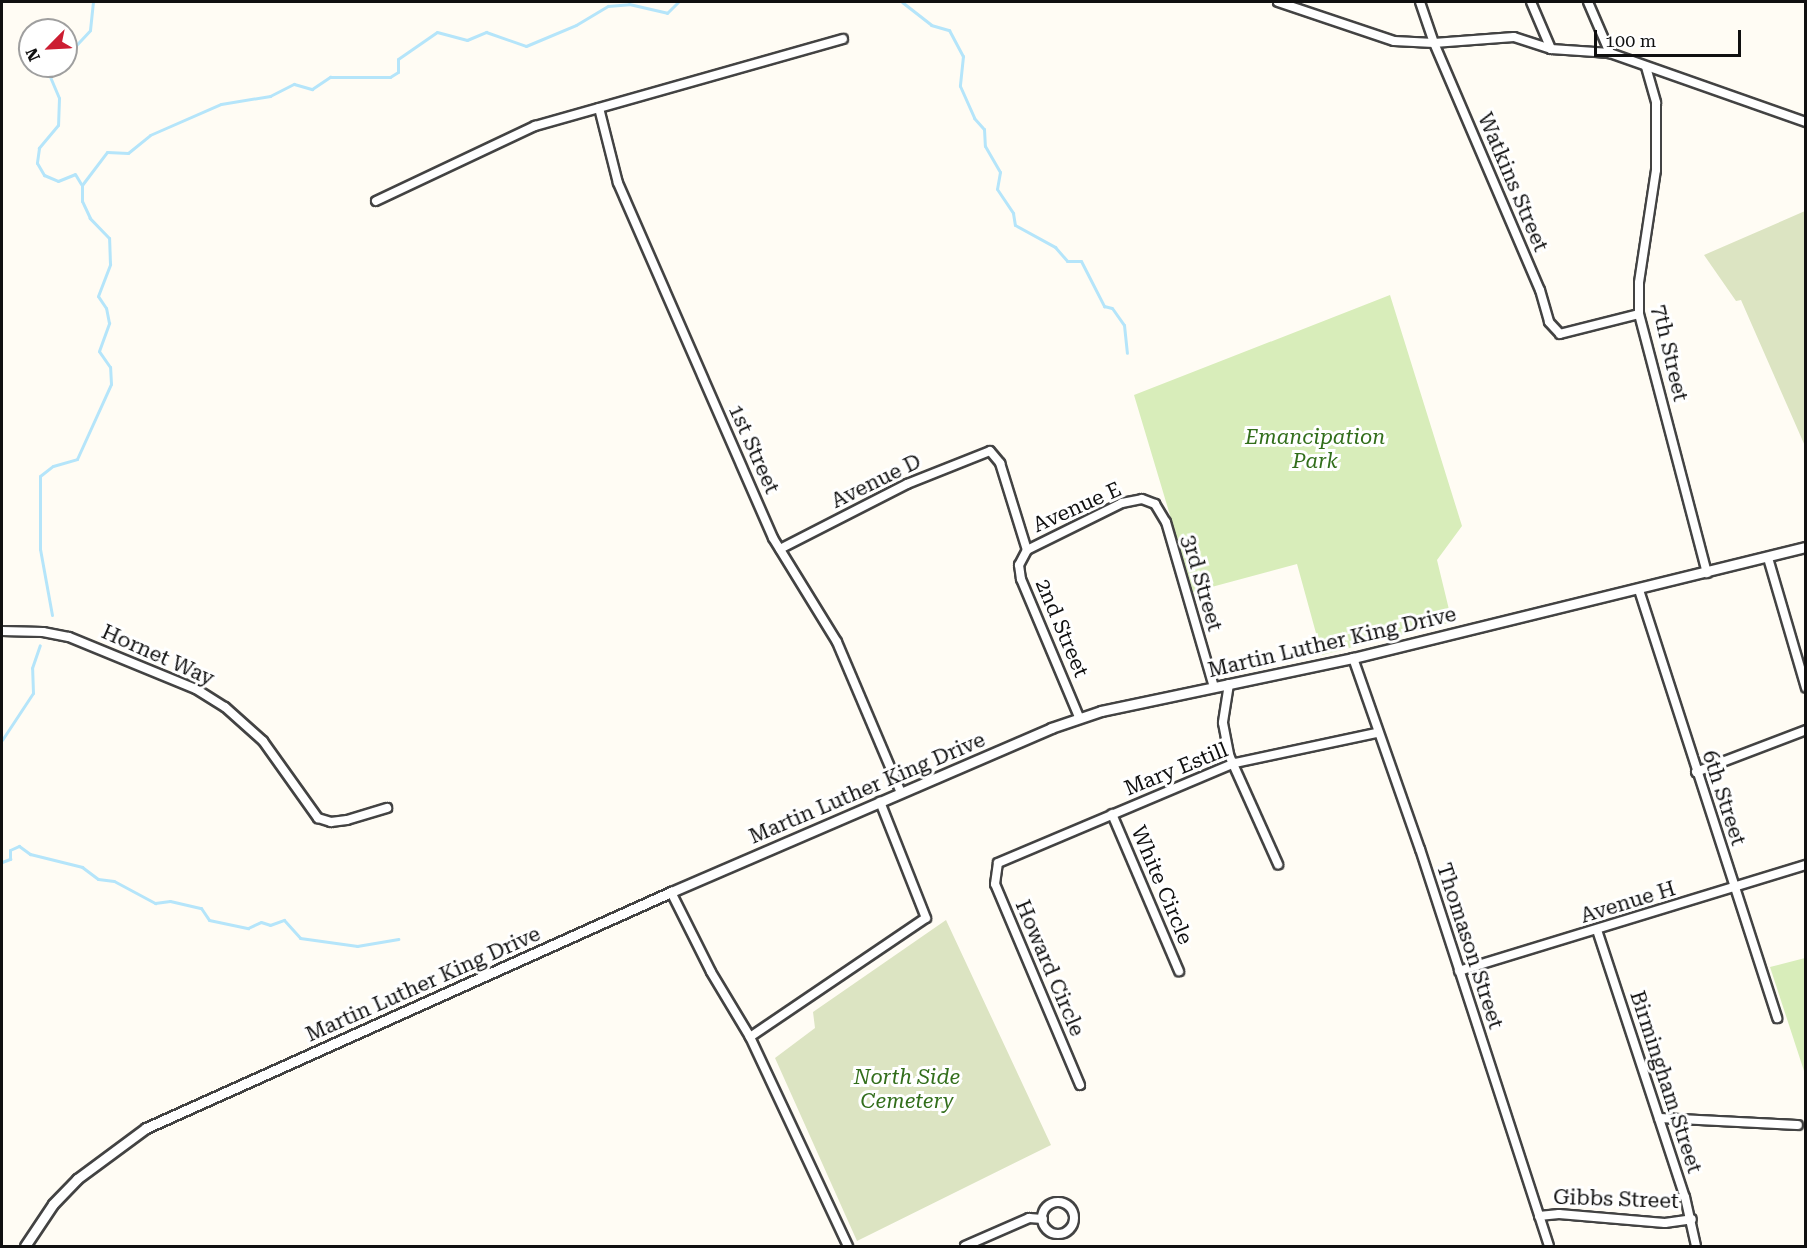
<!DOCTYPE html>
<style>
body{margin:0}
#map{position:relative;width:1807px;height:1248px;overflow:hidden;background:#fffcf4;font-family:"Roboto Serif",serif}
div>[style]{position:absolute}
.green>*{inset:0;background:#d8edba}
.cemetery>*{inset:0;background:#dce4c2}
.stream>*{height:3px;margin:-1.5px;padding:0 1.5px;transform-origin:1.5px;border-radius:1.5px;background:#b5e5fa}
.roads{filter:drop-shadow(2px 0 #434343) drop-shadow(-2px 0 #434343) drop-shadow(0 2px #434343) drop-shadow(0 -2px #434343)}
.minor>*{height:8px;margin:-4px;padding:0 4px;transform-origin:4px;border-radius:4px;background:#fff}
.minor>.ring{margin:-4px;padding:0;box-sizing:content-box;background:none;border:8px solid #fff;border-radius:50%}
.tertiary>*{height:9px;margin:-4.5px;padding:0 4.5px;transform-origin:4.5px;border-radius:4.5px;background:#fff}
span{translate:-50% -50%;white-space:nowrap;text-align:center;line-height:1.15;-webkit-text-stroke:6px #fff;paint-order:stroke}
.street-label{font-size:21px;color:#101010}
.park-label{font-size:21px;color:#326e1b;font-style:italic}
.frame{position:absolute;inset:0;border:3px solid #101010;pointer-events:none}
.north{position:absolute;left:18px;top:18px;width:60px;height:60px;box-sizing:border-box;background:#fff;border:2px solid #9f9f9f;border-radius:50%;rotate:246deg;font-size:16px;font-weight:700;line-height:24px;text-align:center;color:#101010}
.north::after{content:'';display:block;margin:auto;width:21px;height:27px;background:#cc1d32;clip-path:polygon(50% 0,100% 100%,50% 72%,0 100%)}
.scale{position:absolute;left:1594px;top:30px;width:147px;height:27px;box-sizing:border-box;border:3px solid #101010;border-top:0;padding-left:8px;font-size:18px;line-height:21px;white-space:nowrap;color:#101010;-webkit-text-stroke:4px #fff;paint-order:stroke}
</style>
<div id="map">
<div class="green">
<div style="clip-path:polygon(1390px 295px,1462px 526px,1437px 560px,1452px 622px,1322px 655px,1297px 564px,1193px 592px,1134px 395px)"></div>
<div style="clip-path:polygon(1805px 958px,1806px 958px,1805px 1074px,1770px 967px)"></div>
</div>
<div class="cemetery">
<div style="clip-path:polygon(1805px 211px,1805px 446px,1741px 300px,1736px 301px,1704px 255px)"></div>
<div style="clip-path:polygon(946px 920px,1051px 1145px,857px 1241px,775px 1058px,815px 1028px,813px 1012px)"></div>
</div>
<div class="stream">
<div style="left:902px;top:2px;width:37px;rotate:38deg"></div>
<div style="left:931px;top:25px;width:19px;rotate:16deg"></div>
<div style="left:949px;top:30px;width:30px;rotate:62deg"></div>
<div style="left:963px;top:56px;width:30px;rotate:96deg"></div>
<div style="left:960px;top:86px;width:35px;rotate:66deg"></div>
<div style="left:974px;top:118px;width:15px;rotate:48deg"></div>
<div style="left:984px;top:129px;width:17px;rotate:87deg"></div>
<div style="left:985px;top:146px;width:30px;rotate:60deg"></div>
<div style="left:1000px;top:172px;width:17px;rotate:100deg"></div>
<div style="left:997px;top:189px;width:29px;rotate:56deg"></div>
<div style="left:1013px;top:213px;width:12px;rotate:81deg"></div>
<div style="left:1015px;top:225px;width:46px;rotate:28.8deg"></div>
<div style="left:1055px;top:247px;width:18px;rotate:49deg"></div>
<div style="left:1067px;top:261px;width:14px"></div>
<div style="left:1081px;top:261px;width:51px;rotate:62.9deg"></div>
<div style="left:1104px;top:306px;width:8px;rotate:14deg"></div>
<div style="left:1112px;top:308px;width:21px;rotate:55deg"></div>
<div style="left:1124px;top:325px;width:28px;rotate:84deg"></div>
<div style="left:66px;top:56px;width:35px;rotate:-47deg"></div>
<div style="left:90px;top:30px;width:28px;rotate:-84deg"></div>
<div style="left:51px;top:66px;width:7px;rotate:117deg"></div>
<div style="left:48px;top:72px;width:28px;rotate:67deg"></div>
<div style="left:59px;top:98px;width:27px;rotate:92deg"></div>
<div style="left:58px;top:125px;width:30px;rotate:130deg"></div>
<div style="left:39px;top:148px;width:15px;rotate:98deg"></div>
<div style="left:37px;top:163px;width:14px;rotate:60deg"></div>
<div style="left:44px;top:175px;width:15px;rotate:23deg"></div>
<div style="left:58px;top:181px;width:18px;rotate:-22deg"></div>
<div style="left:75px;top:174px;width:12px;rotate:59deg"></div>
<div style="left:52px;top:615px;width:67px;rotate:-100.3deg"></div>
<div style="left:40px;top:549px;width:73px;rotate:-90deg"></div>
<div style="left:40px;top:476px;width:16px;rotate:-38deg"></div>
<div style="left:53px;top:466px;width:25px;rotate:-16deg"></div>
<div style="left:77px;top:459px;width:82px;rotate:-65.6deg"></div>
<div style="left:111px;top:384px;width:17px;rotate:-93deg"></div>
<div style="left:110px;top:367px;width:19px;rotate:-125deg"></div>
<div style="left:99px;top:351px;width:30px;rotate:-70deg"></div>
<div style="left:109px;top:323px;width:15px;rotate:-101deg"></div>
<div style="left:106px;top:308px;width:14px;rotate:-124deg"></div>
<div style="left:98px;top:296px;width:34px;rotate:-69deg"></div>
<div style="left:110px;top:264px;width:26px;rotate:-92deg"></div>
<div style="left:109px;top:238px;width:28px;rotate:-134deg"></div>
<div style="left:90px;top:218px;width:19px;rotate:-115deg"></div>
<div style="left:82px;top:201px;width:16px;rotate:-90deg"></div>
<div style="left:82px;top:185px;width:41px;rotate:-52.9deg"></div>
<div style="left:107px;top:152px;width:21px;rotate:3deg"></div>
<div style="left:128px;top:153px;width:28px;rotate:-39deg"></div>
<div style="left:150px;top:135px;width:77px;rotate:-23.6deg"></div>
<div style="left:221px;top:104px;width:50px;rotate:-9.3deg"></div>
<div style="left:270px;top:96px;width:27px;rotate:-27deg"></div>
<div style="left:294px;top:84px;width:19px;rotate:16deg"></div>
<div style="left:312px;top:89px;width:22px;rotate:-34deg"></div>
<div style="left:330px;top:77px;width:60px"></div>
<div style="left:390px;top:77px;width:9px;rotate:-32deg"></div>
<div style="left:398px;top:72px;width:13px;rotate:-90deg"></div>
<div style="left:398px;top:59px;width:47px;rotate:-34.7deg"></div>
<div style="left:437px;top:32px;width:31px;rotate:15deg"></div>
<div style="left:467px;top:40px;width:21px;rotate:-23deg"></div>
<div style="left:486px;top:32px;width:42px;rotate:19.3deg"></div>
<div style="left:526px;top:46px;width:54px;rotate:-22.8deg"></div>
<div style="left:576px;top:25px;width:37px;rotate:-31deg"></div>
<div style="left:608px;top:6px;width:21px;rotate:-5deg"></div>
<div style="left:629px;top:4px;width:39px;rotate:13deg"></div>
<div style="left:667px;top:13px;width:16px;rotate:-45deg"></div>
<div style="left:2px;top:740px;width:56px;rotate:-56.6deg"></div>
<div style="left:33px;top:693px;width:25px;rotate:-92deg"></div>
<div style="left:32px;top:668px;width:24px;rotate:-71deg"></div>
<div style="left:2px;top:862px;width:9px;rotate:-21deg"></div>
<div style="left:10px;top:859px;width:9px;rotate:-90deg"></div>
<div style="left:10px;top:850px;width:10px;rotate:-24deg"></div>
<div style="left:19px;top:846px;width:14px;rotate:36deg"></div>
<div style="left:30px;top:854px;width:54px;rotate:14deg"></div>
<div style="left:82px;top:867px;width:20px;rotate:37deg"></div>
<div style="left:98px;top:879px;width:16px;rotate:7deg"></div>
<div style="left:114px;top:881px;width:47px;rotate:28.2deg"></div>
<div style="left:155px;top:903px;width:15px;rotate:-8deg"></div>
<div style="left:170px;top:901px;width:32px;rotate:13deg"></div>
<div style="left:201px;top:908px;width:14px;rotate:56deg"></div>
<div style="left:209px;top:920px;width:40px;rotate:12deg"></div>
<div style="left:248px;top:928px;width:14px;rotate:-25deg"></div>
<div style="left:261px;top:922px;width:9px;rotate:18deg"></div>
<div style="left:270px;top:925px;width:15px;rotate:-20deg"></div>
<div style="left:284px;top:920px;width:24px;rotate:48deg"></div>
<div style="left:300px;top:938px;width:58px;rotate:8deg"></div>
<div style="left:357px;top:946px;width:42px;rotate:-9.7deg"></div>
</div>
<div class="roads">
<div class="minor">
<div style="left:1278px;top:2px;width:122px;rotate:18.6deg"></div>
<div style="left:1394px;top:41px;width:40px;rotate:2.9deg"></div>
<div style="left:1434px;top:43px;width:80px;rotate:-4.3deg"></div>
<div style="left:1514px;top:37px;width:39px;rotate:18deg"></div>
<div style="left:1551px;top:49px;width:59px;rotate:3.9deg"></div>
<div style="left:1610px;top:53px;width:208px;rotate:19.4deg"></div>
<div style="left:1420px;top:2px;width:43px;rotate:71.1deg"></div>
<div style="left:1434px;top:43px;width:269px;rotate:66.8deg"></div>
<div style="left:1540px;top:290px;width:33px;rotate:74deg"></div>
<div style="left:1549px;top:322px;width:16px;rotate:47deg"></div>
<div style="left:1560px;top:334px;width:81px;rotate:-14.2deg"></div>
<div style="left:1531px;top:2px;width:51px;rotate:66.9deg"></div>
<div style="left:1588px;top:2px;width:56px;rotate:66.7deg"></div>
<div style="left:1646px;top:67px;width:37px;rotate:74deg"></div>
<div style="left:1656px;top:103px;width:67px;rotate:90deg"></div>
<div style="left:1656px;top:170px;width:114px;rotate:98.6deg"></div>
<div style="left:1639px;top:283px;width:31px;rotate:90deg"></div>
<div style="left:1639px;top:314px;width:268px;rotate:75.3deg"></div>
<div style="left:599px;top:108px;width:77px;rotate:75.8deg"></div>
<div style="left:618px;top:183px;width:387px;rotate:66.4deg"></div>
<div style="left:773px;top:538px;width:122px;rotate:58.4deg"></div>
<div style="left:837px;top:642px;width:164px;rotate:67deg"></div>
<div style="left:376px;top:201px;width:176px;rotate:-25.3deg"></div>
<div style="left:535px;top:126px;width:320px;rotate:-15.8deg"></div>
<div style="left:780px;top:549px;width:143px;rotate:-27.1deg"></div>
<div style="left:907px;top:484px;width:89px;rotate:-21.7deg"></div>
<div style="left:990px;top:451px;width:16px;rotate:50deg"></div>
<div style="left:1000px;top:463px;width:91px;rotate:72.8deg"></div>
<div style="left:1027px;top:550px;width:17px;rotate:118deg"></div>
<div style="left:1019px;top:565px;width:14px;rotate:82deg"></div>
<div style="left:1021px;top:579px;width:150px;rotate:67.2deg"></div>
<div style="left:1027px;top:550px;width:106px;rotate:-26.3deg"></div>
<div style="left:1122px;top:503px;width:20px;rotate:-11deg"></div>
<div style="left:1142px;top:499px;width:14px;rotate:21deg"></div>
<div style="left:1155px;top:504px;width:21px;rotate:59deg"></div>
<div style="left:1166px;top:522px;width:172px;rotate:73.8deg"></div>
<div style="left:1768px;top:558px;width:135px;rotate:73.7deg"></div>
<div style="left:1639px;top:590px;width:450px;rotate:72.1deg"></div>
<div style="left:2px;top:631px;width:41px;rotate:1.4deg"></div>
<div style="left:43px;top:632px;width:26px;rotate:11deg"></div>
<div style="left:69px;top:637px;width:137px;rotate:22.3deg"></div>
<div style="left:196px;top:689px;width:34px;rotate:32deg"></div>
<div style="left:225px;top:707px;width:51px;rotate:41.8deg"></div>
<div style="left:263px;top:741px;width:95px;rotate:54.5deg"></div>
<div style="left:318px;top:818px;width:14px;rotate:17deg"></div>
<div style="left:331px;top:822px;width:16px;rotate:-7deg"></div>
<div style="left:347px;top:820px;width:42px;rotate:-16.7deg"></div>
<div style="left:1353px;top:658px;width:202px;rotate:70.7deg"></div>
<div style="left:1420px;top:849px;width:417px;rotate:72deg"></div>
<div style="left:1229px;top:684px;width:39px;rotate:99deg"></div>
<div style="left:1223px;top:723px;width:33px;rotate:79deg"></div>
<div style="left:1229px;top:755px;width:120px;rotate:65.8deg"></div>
<div style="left:1696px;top:772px;width:118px;rotate:-20.9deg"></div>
<div style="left:1112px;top:814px;width:171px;rotate:66.9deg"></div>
<div style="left:671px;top:892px;width:89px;rotate:63.4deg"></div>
<div style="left:711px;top:972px;width:76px;rotate:59deg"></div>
<div style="left:750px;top:1037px;width:231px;rotate:64.9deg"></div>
<div style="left:1597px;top:930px;width:281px;rotate:71.8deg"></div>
<div style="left:1685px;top:1197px;width:50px;rotate:77.3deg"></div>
<div style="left:1459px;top:971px;width:363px;rotate:-17deg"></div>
<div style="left:750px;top:1037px;width:212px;rotate:-34.1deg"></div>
<div style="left:926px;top:918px;width:125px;rotate:-111.6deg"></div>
<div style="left:1080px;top:1085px;width:218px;rotate:-112.9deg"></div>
<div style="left:995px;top:884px;width:21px;rotate:-82deg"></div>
<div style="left:998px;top:863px;width:257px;rotate:-22.9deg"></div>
<div style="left:1235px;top:763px;width:144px;rotate:-12deg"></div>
<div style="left:1659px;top:1118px;width:139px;rotate:2.9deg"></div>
<div class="ring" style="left:1042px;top:1202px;width:24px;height:24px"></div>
<div style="left:1539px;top:1216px;width:20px;rotate:-6deg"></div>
<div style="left:1559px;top:1214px;width:106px;rotate:4.9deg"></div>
<div style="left:1665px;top:1223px;width:27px;rotate:-8deg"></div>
<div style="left:965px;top:1246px;width:70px;rotate:-23.6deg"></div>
<div style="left:1029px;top:1218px;width:14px;rotate:4deg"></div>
</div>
<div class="tertiary">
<div style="left:25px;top:1246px;width:50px;rotate:-56.3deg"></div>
<div style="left:53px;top:1204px;width:35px;rotate:-46deg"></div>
<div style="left:77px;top:1179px;width:86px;rotate:-36.5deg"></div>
<div style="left:146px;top:1128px;width:576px;rotate:-24.21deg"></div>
<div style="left:671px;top:892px;width:414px;rotate:-23.3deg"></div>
<div style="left:1051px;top:728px;width:53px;rotate:-18.8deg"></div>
<div style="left:1101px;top:711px;width:258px;rotate:-11.9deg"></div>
<div style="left:1353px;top:658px;width:466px;rotate:-13.8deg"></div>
</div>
</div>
<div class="street-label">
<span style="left:1513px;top:182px;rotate:67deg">Watkins Street</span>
<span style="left:1670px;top:353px;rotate:77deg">7th Street</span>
<span style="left:754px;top:449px;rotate:66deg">1st Street</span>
<span style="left:876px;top:481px;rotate:-26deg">Avenue D</span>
<span style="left:1077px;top:507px;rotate:-24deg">Avenue E</span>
<span style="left:1202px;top:583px;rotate:74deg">3rd Street</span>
<span style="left:1062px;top:628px;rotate:67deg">2nd Street</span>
<span style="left:1332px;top:642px;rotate:-13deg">Martin Luther King Drive</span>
<span style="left:158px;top:655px;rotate:24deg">Hornet Way</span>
<span style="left:1176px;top:769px;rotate:-22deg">Mary Estill</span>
<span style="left:867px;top:788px;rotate:-23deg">Martin Luther King Drive</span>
<span style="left:1724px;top:798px;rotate:72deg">6th Street</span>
<span style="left:1162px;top:885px;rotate:67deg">White Circle</span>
<span style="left:1628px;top:902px;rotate:-17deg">Avenue H</span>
<span style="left:1470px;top:946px;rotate:72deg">Thomason Street</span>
<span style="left:1050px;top:968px;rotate:67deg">Howard Circle</span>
<span style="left:423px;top:984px;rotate:-24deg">Martin Luther King Drive</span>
<span style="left:1666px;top:1082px;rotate:72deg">Birmingham Street</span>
<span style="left:1616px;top:1199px;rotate:2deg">Gibbs Street</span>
</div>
<div class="park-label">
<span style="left:1315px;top:449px">Emancipation<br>Park</span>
<span style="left:907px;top:1089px">North Side<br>Cemetery</span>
</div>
<div class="frame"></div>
<div class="north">N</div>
<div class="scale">100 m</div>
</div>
